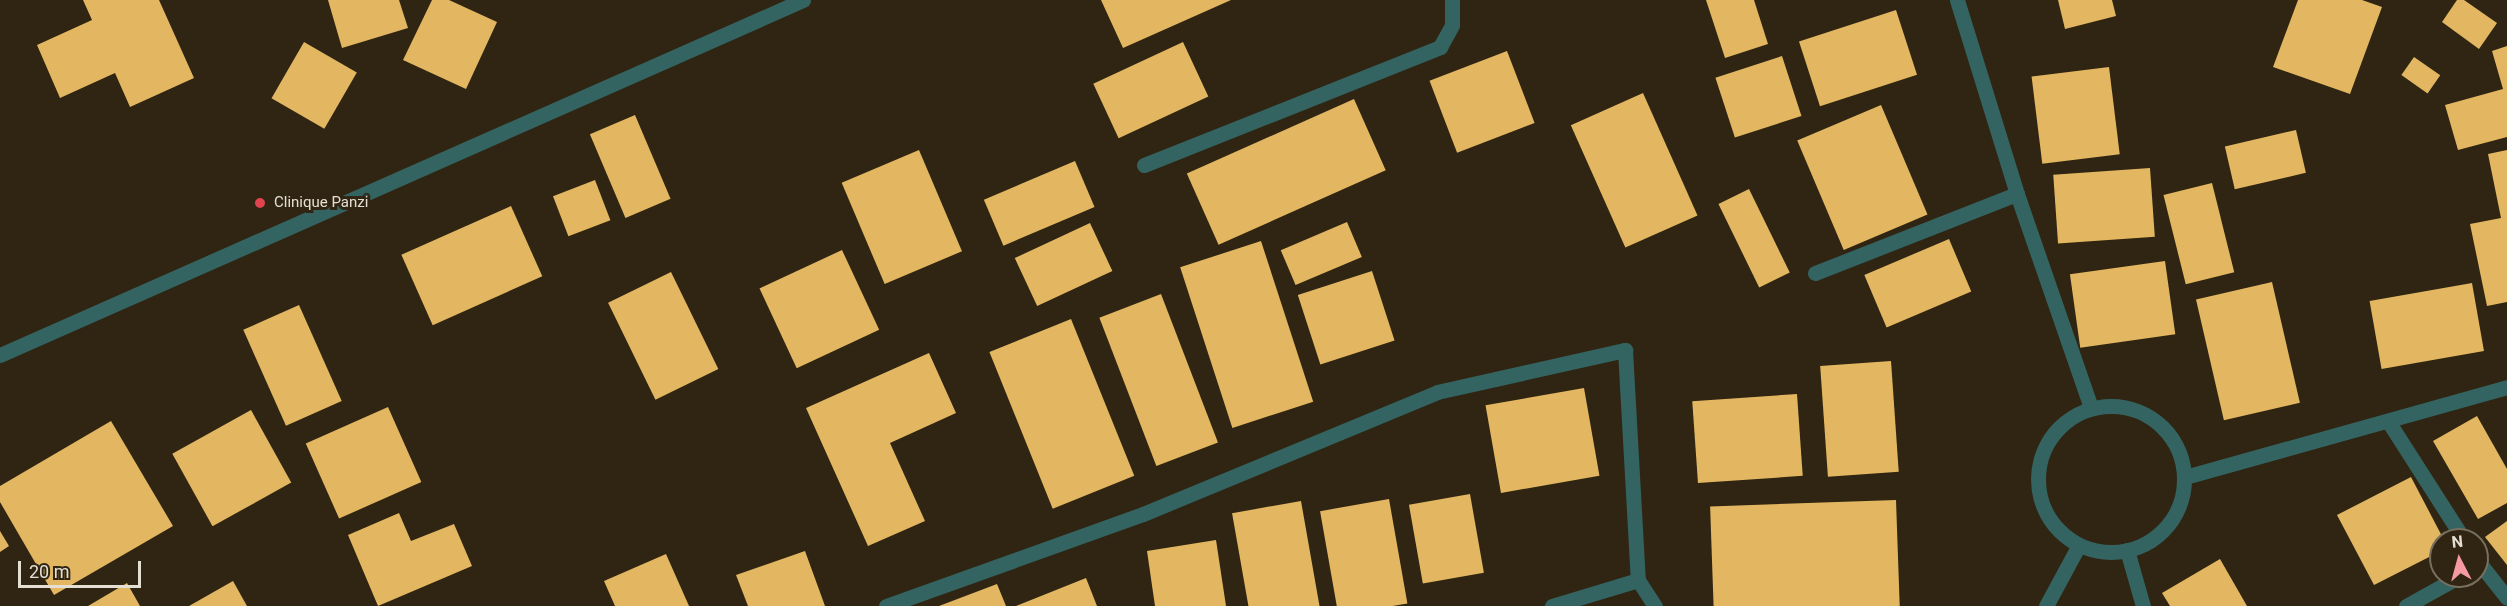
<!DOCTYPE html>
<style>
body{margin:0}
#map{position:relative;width:2507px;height:606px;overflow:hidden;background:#2f2512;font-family:Roboto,sans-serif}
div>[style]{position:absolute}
.building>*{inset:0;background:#e3b761;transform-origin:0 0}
.minor>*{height:15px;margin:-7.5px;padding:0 7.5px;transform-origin:7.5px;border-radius:7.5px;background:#346461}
.minor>.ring{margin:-7.5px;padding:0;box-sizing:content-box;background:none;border:15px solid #346461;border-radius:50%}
.dots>*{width:16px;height:16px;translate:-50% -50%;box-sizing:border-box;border:3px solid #2f2512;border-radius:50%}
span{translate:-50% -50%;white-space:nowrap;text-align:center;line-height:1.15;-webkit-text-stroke:6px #2f2512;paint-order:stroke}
.poi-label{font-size:15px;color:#e5dfd3}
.left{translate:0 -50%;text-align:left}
.north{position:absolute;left:2429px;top:528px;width:60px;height:60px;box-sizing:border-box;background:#2f2512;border:2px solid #786f5f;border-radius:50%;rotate:354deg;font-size:16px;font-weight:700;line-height:24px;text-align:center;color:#e5dfd3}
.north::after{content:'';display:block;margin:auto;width:21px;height:27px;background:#f49aa0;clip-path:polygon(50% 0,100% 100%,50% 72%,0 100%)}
.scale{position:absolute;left:18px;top:561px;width:123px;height:27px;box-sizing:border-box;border:3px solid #e5dfd3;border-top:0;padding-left:8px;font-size:18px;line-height:21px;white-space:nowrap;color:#e5dfd3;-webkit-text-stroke:4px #2f2512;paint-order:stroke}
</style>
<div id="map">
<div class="building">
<div style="clip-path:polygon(83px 0,159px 0,194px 78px,130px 107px,115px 73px,60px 98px,37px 45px,92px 20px)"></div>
<div style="clip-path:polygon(328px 0,399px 0,408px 28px,342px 48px)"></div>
<div style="clip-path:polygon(432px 0,449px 0,497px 22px,466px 89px,403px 60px)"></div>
<div style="clip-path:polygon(1101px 0,1231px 0,1123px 48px)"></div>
<div style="clip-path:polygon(1706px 0,1754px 0,1768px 44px,1725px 58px)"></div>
<div style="clip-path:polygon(2058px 0,2112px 0,2116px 16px,2065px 29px)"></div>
<div style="clip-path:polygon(2298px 0,2362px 0,2382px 7px,2350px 94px,2273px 67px)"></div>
<div style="clip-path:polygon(2457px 0,2464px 0,2497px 23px,2479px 49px,2442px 22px)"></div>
<div style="left:1896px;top:10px;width:68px;height:102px;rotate:72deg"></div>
<div style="left:304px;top:42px;width:61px;height:65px;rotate:30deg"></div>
<div style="left:1183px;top:42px;width:60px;height:99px;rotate:65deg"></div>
<div style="clip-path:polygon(2507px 46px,2507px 137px,2458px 150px,2445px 105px,2503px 89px,2492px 51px)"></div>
<div style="left:1507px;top:51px;width:77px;height:83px;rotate:69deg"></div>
<div style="left:1782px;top:56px;width:63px;height:70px;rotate:72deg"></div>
<div style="left:2414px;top:57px;width:32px;height:22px;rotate:35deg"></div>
<div style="left:2109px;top:67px;width:88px;height:78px;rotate:83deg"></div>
<div style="left:1643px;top:93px;width:134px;height:79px;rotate:66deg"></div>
<div style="left:1354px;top:99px;width:78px;height:183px;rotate:66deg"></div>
<div style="left:1881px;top:105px;width:119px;height:91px;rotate:67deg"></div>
<div style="left:635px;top:115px;width:91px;height:49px;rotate:67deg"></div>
<div style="left:2296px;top:130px;width:44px;height:73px;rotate:77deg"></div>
<div style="left:919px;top:150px;width:110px;height:84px;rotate:67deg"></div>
<div style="clip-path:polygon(2507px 150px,2507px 302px,2487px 306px,2470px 224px,2501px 218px,2488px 154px)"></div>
<div style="left:1075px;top:161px;width:50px;height:99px;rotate:67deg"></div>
<div style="left:2150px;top:168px;width:69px;height:97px;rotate:86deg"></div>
<div style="left:595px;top:180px;width:43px;height:45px;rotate:69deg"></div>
<div style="left:2212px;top:183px;width:92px;height:50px;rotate:76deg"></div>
<div style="left:1749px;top:189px;width:93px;height:34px;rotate:64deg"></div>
<div style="left:511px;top:206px;width:77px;height:120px;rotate:66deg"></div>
<div style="left:1347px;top:222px;width:38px;height:72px;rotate:67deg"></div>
<div style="left:1090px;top:223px;width:53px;height:83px;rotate:65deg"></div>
<div style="left:1949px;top:239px;width:57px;height:92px;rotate:67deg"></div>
<div style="left:1261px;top:241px;width:169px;height:85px;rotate:72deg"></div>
<div style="left:842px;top:250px;width:88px;height:91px;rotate:65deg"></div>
<div style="left:2165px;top:261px;width:74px;height:96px;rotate:82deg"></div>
<div style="left:1372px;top:271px;width:73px;height:78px;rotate:72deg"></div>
<div style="left:671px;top:272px;width:108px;height:70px;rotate:64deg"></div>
<div style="left:2272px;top:282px;width:124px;height:78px;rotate:77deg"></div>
<div style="left:2472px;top:283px;width:69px;height:104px;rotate:80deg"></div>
<div style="left:1161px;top:294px;width:159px;height:66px;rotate:69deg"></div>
<div style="left:299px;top:305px;width:105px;height:61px;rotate:66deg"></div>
<div style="left:1071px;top:319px;width:169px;height:88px;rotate:68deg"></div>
<div style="clip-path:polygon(929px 353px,956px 413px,890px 443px,925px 521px,868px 546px,806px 408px)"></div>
<div style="left:1891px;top:361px;width:111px;height:71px;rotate:86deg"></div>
<div style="left:1584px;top:388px;width:89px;height:100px;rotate:80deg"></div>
<div style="left:1797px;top:394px;width:82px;height:105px;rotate:86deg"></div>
<div style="left:388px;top:407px;width:82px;height:90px;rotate:66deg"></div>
<div style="left:251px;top:410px;width:83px;height:90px;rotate:61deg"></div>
<div style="clip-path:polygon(2477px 416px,2507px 469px,2507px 503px,2478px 519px,2433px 441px)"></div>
<div style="clip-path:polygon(111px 421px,173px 526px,54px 595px,0 502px,0 486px)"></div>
<div style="clip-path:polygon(2411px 477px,2444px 540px,2441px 551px,2374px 585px,2337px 515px)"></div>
<div style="left:1470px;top:494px;width:80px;height:62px;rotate:80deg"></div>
<div style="left:1389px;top:499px;width:106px;height:70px;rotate:80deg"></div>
<div style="left:1896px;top:500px;width:106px;height:186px;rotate:88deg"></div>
<div style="left:1301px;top:501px;width:107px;height:70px;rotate:80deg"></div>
<div style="clip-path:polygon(399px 513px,411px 541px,454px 524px,472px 566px,378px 606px,348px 535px)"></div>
<div style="clip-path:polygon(2507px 521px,2507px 565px,2485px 537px)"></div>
<div style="clip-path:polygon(0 531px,9px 546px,0 552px)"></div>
<div style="clip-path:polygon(1216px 540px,1226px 606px,1155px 606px,1147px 551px)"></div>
<div style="clip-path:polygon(805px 551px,825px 606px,748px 606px,736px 575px)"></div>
<div style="clip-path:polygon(666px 554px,689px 606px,615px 606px,604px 581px)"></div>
<div style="clip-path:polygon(2220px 559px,2247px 606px,2170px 606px,2162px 593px)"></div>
<div style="clip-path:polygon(1086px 578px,1097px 606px,1016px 606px)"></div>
<div style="clip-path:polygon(233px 581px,247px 606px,189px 606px)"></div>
<div style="clip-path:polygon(127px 583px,140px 606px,88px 606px)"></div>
<div style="clip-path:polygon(997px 584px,1006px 606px,939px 606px)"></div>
</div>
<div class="minor">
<div style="left:1957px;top:0;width:203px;rotate:72.8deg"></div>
<div style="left:2017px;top:194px;width:226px;rotate:70.9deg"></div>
<div style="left:1144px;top:165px;width:319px;rotate:-21.7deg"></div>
<div style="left:1440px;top:47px;width:25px;rotate:-61deg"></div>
<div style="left:1452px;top:25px;width:25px;rotate:-90deg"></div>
<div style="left:1815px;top:273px;width:217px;rotate:-21.4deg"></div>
<div style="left:0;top:355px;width:878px;rotate:-23.85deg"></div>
<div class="ring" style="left:2038px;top:406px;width:131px;height:131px"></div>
<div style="left:2388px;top:421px;width:141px;rotate:57.4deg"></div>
<div style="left:2185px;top:477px;width:334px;rotate:-15.6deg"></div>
<div style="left:2127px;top:550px;width:58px;rotate:74.1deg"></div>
<div style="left:2477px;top:560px;width:48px;rotate:51.7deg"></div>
<div style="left:886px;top:606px;width:273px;rotate:-19.7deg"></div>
<div style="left:1143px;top:514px;width:318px;rotate:-22.5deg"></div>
<div style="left:1437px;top:392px;width:193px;rotate:-12.6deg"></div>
<div style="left:1625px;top:350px;width:230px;rotate:86.8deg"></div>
<div style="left:1638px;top:580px;width:31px;rotate:57deg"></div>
<div style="left:1552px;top:606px;width:90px;rotate:-16.8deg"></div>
<div style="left:2046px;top:606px;width:69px;rotate:-61.6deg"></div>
<div style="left:2406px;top:606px;width:62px;rotate:-29.1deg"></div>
</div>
<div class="dots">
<div style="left:260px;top:203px;background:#e0444e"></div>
</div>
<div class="poi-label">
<span class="left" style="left:274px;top:203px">Clinique Panzi</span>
</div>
<div class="north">N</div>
<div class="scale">20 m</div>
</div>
